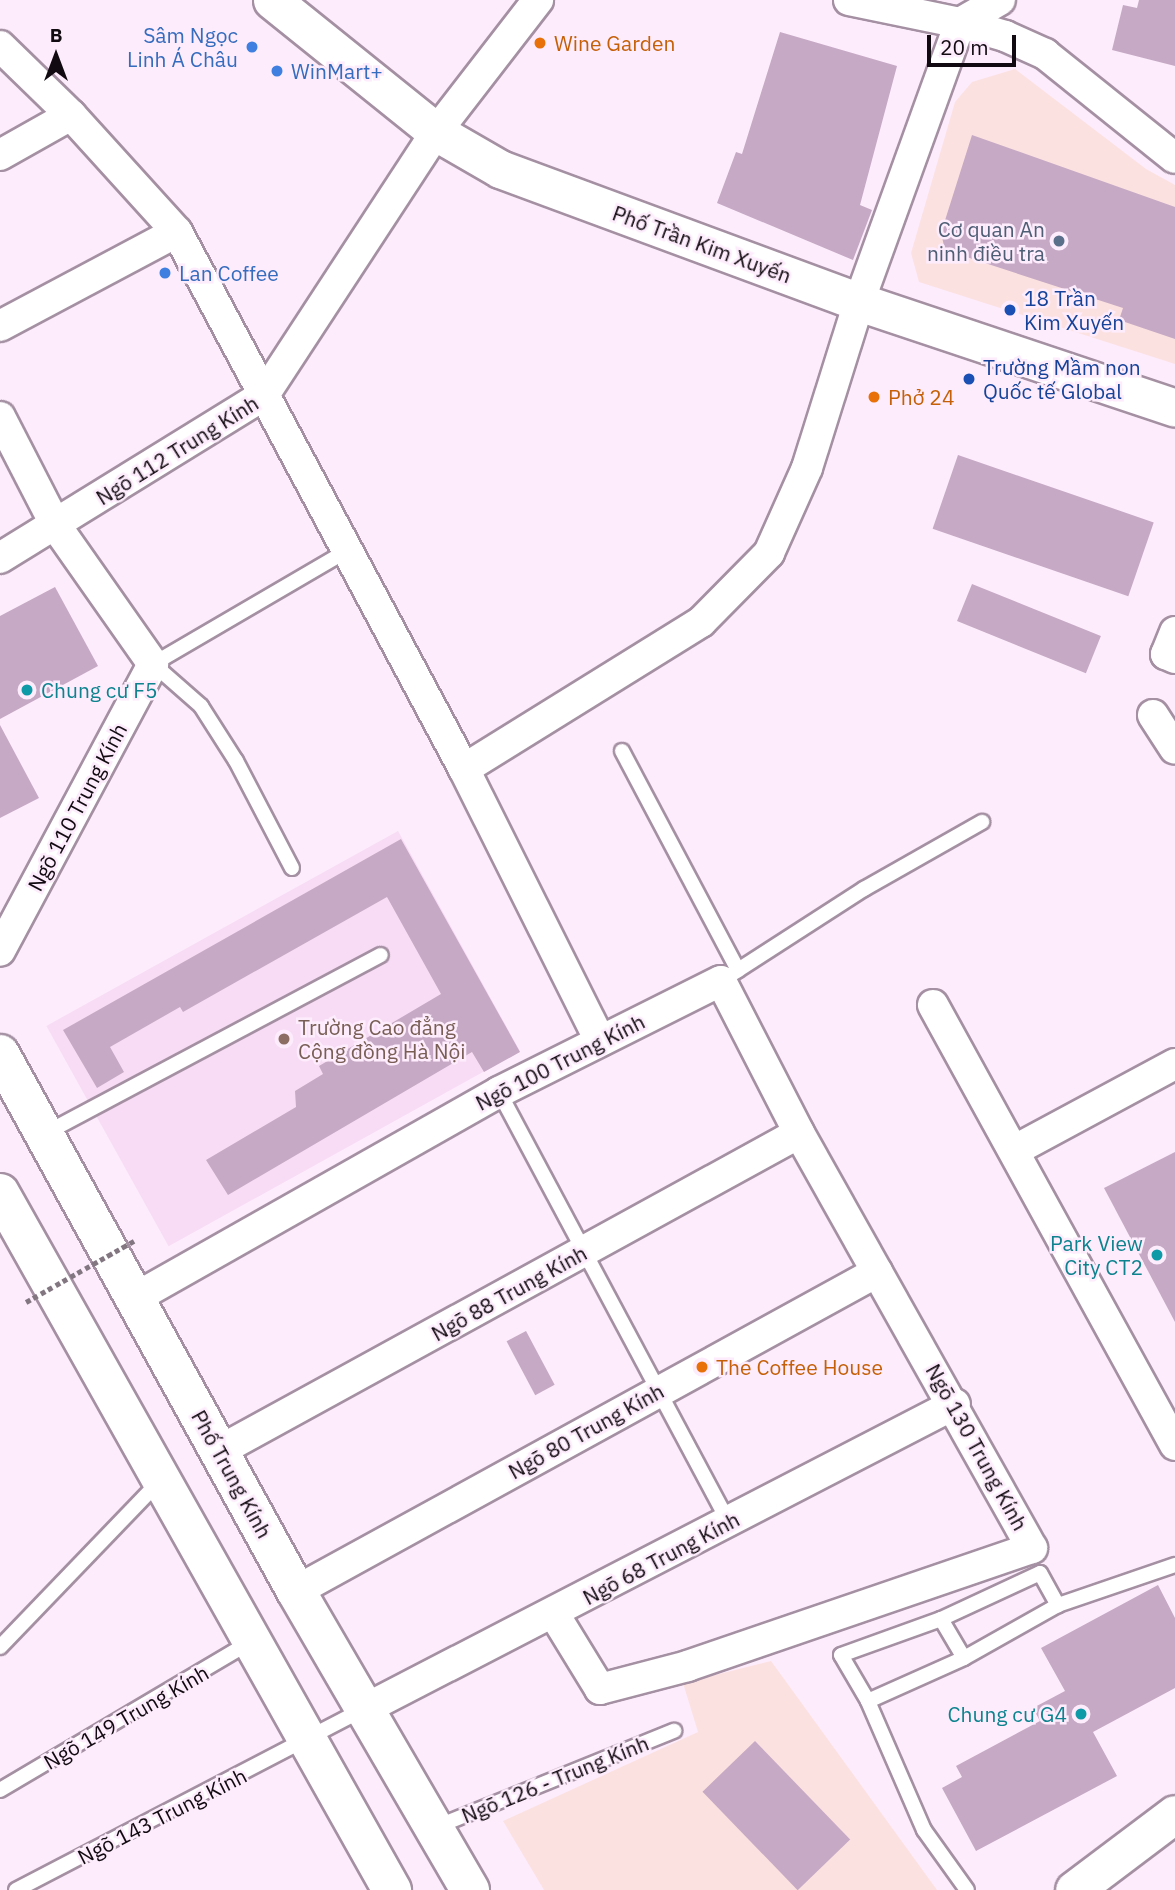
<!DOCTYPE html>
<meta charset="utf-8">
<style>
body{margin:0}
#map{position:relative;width:1175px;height:1890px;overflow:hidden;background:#fdecfc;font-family:"IBM Plex Sans",sans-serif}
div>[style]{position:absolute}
.commercial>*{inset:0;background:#fce1e1}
.built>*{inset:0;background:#f8dcf5;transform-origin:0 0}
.building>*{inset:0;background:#c6a9c4;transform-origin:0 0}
.roads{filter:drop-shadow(2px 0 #a490a2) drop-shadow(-2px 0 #a490a2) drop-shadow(0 2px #a490a2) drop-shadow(0 -2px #a490a2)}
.service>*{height:14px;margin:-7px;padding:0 7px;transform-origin:7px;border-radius:7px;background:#fff}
.minor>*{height:30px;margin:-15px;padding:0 15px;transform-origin:15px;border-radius:15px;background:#fff}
.tertiary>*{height:37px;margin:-18.5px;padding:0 18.5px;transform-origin:18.5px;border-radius:18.5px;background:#fff}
.secondary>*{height:38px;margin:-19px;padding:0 19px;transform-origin:19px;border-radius:19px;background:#fff}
.path-bridge>*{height:4.5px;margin-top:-2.25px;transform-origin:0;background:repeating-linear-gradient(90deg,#827681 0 5px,transparent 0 8.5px)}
.dots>*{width:19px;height:19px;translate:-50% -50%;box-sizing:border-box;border:4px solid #fdecfc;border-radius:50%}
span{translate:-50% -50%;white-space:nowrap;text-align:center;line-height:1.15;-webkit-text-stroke:5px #fdecfc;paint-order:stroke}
.shop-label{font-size:21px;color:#366cbe}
.right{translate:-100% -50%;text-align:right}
.left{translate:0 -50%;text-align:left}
.food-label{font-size:21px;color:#c56008}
.service-label{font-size:21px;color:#4e5e75}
.street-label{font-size:21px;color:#110a10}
.transit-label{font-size:21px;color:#164399}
.culture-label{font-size:21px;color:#0d838f}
.education-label{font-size:21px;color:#785e54}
.north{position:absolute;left:21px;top:21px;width:70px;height:70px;-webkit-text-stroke:5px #fdecfc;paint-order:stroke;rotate:0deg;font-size:19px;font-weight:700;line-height:28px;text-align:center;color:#110a10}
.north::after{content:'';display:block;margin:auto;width:24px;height:32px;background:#110a10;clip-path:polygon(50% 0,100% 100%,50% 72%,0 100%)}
.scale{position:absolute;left:927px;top:35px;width:89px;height:32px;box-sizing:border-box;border:4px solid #110a10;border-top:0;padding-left:9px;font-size:21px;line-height:24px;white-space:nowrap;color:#110a10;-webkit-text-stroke:5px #fdecfc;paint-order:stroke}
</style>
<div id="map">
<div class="commercial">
<div style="clip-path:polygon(1015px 69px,1146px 169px,1175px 185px,1175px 364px,919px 282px,911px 253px,955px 102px,972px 82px)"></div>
<div style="clip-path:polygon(771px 1661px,937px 1890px,544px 1890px,503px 1821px,698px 1732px,683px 1683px)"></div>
</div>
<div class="built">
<div style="left:398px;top:831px;width:252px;height:402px;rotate:61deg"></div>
</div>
<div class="building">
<div style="clip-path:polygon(1139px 0,1175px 0,1175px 66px,1112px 50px,1123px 5px,1137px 8px)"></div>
<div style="clip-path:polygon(780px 32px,897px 66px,860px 205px,872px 210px,853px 260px,717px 203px,736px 152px,742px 154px)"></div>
<div style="clip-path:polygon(972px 135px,1175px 207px,1175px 339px,1119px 320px,1123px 308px,945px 250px,941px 233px)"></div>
<div style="left:958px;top:455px;width:207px;height:78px;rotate:19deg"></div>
<div style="left:972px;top:584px;width:139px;height:40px;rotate:22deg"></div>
<div style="clip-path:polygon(55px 587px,98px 666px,0 719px,0 616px)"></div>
<div style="clip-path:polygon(0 725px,39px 798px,0 818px)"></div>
<div style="clip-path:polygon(401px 839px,520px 1052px,484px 1072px,472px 1052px,228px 1195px,206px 1160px,296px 1107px,295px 1091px,323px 1074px,319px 1066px,441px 994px,387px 897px,183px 1012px,180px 1007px,110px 1047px,124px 1072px,97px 1088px,63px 1030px)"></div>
<div style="clip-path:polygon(1175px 1152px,1175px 1322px,1104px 1188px)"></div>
<div style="left:526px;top:1331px;width:61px;height:22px;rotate:62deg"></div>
<div style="clip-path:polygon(1158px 1585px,1175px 1618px,1175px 1688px,1093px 1732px,1117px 1776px,976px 1851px,942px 1788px,962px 1777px,956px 1766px,1040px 1721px,1033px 1708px,1065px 1691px,1041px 1648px)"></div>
<div style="left:755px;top:1741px;width:137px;height:73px;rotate:46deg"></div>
</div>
<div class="roads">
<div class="service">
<div style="left:622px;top:751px;width:248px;rotate:62.1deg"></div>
<div style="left:292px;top:868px;width:121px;rotate:-117.6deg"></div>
<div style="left:236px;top:761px;width:65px;rotate:-122.5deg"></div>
<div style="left:201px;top:706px;width:64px;rotate:-138.8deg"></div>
<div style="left:153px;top:664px;width:226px;rotate:-30.3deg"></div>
<div style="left:721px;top:981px;width:170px;rotate:-32.8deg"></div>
<div style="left:864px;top:889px;width:136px;rotate:-29.6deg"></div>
<div style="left:499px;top:1092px;width:489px;rotate:61.9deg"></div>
<div style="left:46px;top:1133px;width:379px;rotate:-28deg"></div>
<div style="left:941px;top:1619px;width:45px;rotate:59.5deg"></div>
<div style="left:0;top:1647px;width:229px;rotate:-46.1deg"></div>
<div style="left:868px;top:1701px;width:53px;rotate:-120.4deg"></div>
<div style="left:841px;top:1655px;width:106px;rotate:-19.8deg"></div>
<div style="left:941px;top:1619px;width:109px;rotate:-24.9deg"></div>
<div style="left:1040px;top:1573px;width:37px;rotate:61deg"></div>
<div style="left:0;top:1790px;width:291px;rotate:-30.6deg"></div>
<div style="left:436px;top:1827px;width:257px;rotate:-22deg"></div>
<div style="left:16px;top:1890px;width:390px;rotate:-27.5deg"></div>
<div style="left:967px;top:1890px;width:74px;rotate:-125.6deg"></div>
<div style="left:924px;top:1830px;width:141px;rotate:-113.5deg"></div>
<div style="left:868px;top:1701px;width:105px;rotate:-24.1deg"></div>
<div style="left:964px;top:1658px;width:108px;rotate:-29.4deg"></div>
<div style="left:1058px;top:1605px;width:124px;rotate:-18.9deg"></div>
</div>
<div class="minor">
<div style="left:849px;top:0;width:113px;rotate:11.7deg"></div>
<div style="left:960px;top:23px;width:47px;rotate:16.1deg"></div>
<div style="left:1005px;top:36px;width:44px;rotate:24.2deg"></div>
<div style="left:1045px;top:54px;width:166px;rotate:38.7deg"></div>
<div style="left:0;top:46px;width:99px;rotate:44.2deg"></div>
<div style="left:71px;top:115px;width:158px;rotate:47.8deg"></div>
<div style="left:177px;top:232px;width:609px;rotate:61.88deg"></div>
<div style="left:464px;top:769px;width:304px;rotate:63.4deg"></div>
<div style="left:0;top:155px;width:81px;rotate:-29.4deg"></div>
<div style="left:0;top:326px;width:200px;rotate:-28deg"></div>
<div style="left:0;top:417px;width:123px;rotate:62.8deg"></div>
<div style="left:56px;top:526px;width:169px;rotate:54.9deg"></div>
<div style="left:153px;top:664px;width:325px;rotate:118.1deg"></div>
<div style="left:0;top:558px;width:310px;rotate:-31.7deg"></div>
<div style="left:264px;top:395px;width:314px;rotate:-56.8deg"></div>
<div style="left:436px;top:132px;width:167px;rotate:-52.3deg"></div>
<div style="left:1175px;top:632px;width:24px;rotate:112deg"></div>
<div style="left:1166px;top:654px;width:10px;rotate:24deg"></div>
<div style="left:1153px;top:715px;width:40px;rotate:57.1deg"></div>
<div style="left:464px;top:769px;width:279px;rotate:-31.8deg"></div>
<div style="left:701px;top:622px;width:97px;rotate:-45.4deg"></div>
<div style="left:769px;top:553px;width:93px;rotate:-65.9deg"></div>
<div style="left:807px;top:468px;width:174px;rotate:-72.6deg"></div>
<div style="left:859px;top:302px;width:297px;rotate:-70.1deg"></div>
<div style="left:960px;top:23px;width:46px;rotate:-29.9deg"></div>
<div style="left:933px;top:1005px;width:502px;rotate:61.19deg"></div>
<div style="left:1017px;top:1149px;width:179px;rotate:-28.3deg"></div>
<div style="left:135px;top:1298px;width:418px;rotate:-29.5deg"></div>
<div style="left:499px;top:1092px;width:248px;rotate:-26.6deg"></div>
<div style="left:721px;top:981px;width:171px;rotate:62.8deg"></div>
<div style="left:799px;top:1133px;width:476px;rotate:60.7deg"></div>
<div style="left:1032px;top:1548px;width:364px;rotate:161.1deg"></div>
<div style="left:688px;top:1666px;width:91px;rotate:165.4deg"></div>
<div style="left:600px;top:1689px;width:88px;rotate:-121.5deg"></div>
<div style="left:219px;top:1451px;width:661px;rotate:-28.73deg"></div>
<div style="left:296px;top:1591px;width:663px;rotate:-28.77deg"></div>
<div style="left:365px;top:1709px;width:664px;rotate:-27.34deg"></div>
</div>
<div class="tertiary">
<div style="left:272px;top:0;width:211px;rotate:38.8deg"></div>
<div style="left:436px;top:132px;width:74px;rotate:30deg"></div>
<div style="left:500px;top:169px;width:383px;rotate:20.3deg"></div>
<div style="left:859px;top:302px;width:333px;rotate:18.5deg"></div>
<div style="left:1074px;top:1890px;width:126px;rotate:-37deg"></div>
</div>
<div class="secondary">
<div style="left:0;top:1054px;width:613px;rotate:61.14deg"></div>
<div style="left:296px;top:1591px;width:346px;rotate:59.8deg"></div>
<div style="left:0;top:1193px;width:800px;rotate:60.65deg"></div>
</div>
</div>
<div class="path-bridge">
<div style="left:26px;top:1302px;width:124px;rotate:-29.5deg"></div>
</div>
<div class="dots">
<div style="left:540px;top:43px;background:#e8710a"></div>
<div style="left:252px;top:47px;background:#3f7fe0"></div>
<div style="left:277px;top:71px;background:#3f7fe0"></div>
<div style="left:1059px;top:241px;background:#5c6f8a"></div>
<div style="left:165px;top:273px;background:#3f7fe0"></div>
<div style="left:1010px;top:310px;background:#1a4fb4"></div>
<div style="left:969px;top:379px;background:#1a4fb4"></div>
<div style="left:874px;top:397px;background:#e8710a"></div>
<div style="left:27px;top:690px;background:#0f9aa8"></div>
<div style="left:284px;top:1039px;background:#8d6e63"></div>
<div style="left:1157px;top:1255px;background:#0f9aa8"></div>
<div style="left:702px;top:1367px;background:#e8710a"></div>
<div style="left:1081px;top:1714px;background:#0f9aa8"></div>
</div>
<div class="shop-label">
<span class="right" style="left:238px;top:47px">Sâm Ngọc<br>Linh Á Châu</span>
<span class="left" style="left:291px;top:71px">WinMart+</span>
<span class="left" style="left:179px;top:273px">Lan Coffee</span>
</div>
<div class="food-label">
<span class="left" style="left:554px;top:43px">Wine Garden</span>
<span class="left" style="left:888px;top:397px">Phở 24</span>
<span class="left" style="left:716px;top:1367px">The Coffee House</span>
</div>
<div class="service-label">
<span class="right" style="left:1045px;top:241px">Cơ quan An<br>ninh điều tra</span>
</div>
<div class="street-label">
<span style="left:702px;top:244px;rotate:20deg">Phố Trần Kim Xuyến</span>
<span style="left:177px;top:450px;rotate:-32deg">Ngõ 112 Trung Kính</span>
<span style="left:77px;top:807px;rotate:-62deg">Ngõ 110 Trung Kính</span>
<span style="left:560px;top:1062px;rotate:-27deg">Ngõ 100 Trung Kính</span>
<span style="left:509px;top:1293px;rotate:-29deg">Ngõ 88 Trung Kính</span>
<span style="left:586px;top:1431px;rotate:-29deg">Ngõ 80 Trung Kính</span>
<span style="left:977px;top:1447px;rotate:61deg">Ngõ 130 Trung Kính</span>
<span style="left:232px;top:1474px;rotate:61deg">Phố Trung Kính</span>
<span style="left:661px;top:1558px;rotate:-28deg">Ngõ 68 Trung Kính</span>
<span style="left:126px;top:1717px;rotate:-30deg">Ngõ 149 Trung Kính</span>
<span style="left:555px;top:1779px;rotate:-22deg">Ngõ 126 - Trung Kính</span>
<span style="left:162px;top:1816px;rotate:-27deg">Ngõ 143 Trung Kính</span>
</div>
<div class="transit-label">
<span class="left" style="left:1024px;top:310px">18 Trần<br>Kim Xuyến</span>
<span class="left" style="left:983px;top:379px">Trường Mầm non<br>Quốc tế Global</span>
</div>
<div class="culture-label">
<span class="left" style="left:41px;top:690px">Chung cư F5</span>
<span class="right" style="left:1143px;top:1255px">Park View<br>City CT2</span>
<span class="right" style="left:1067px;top:1714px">Chung cư G4</span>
</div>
<div class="education-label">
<span class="left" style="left:298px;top:1039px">Trường Cao đẳng<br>Cộng đồng Hà Nội</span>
</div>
<div class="north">B</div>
<div class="scale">20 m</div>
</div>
